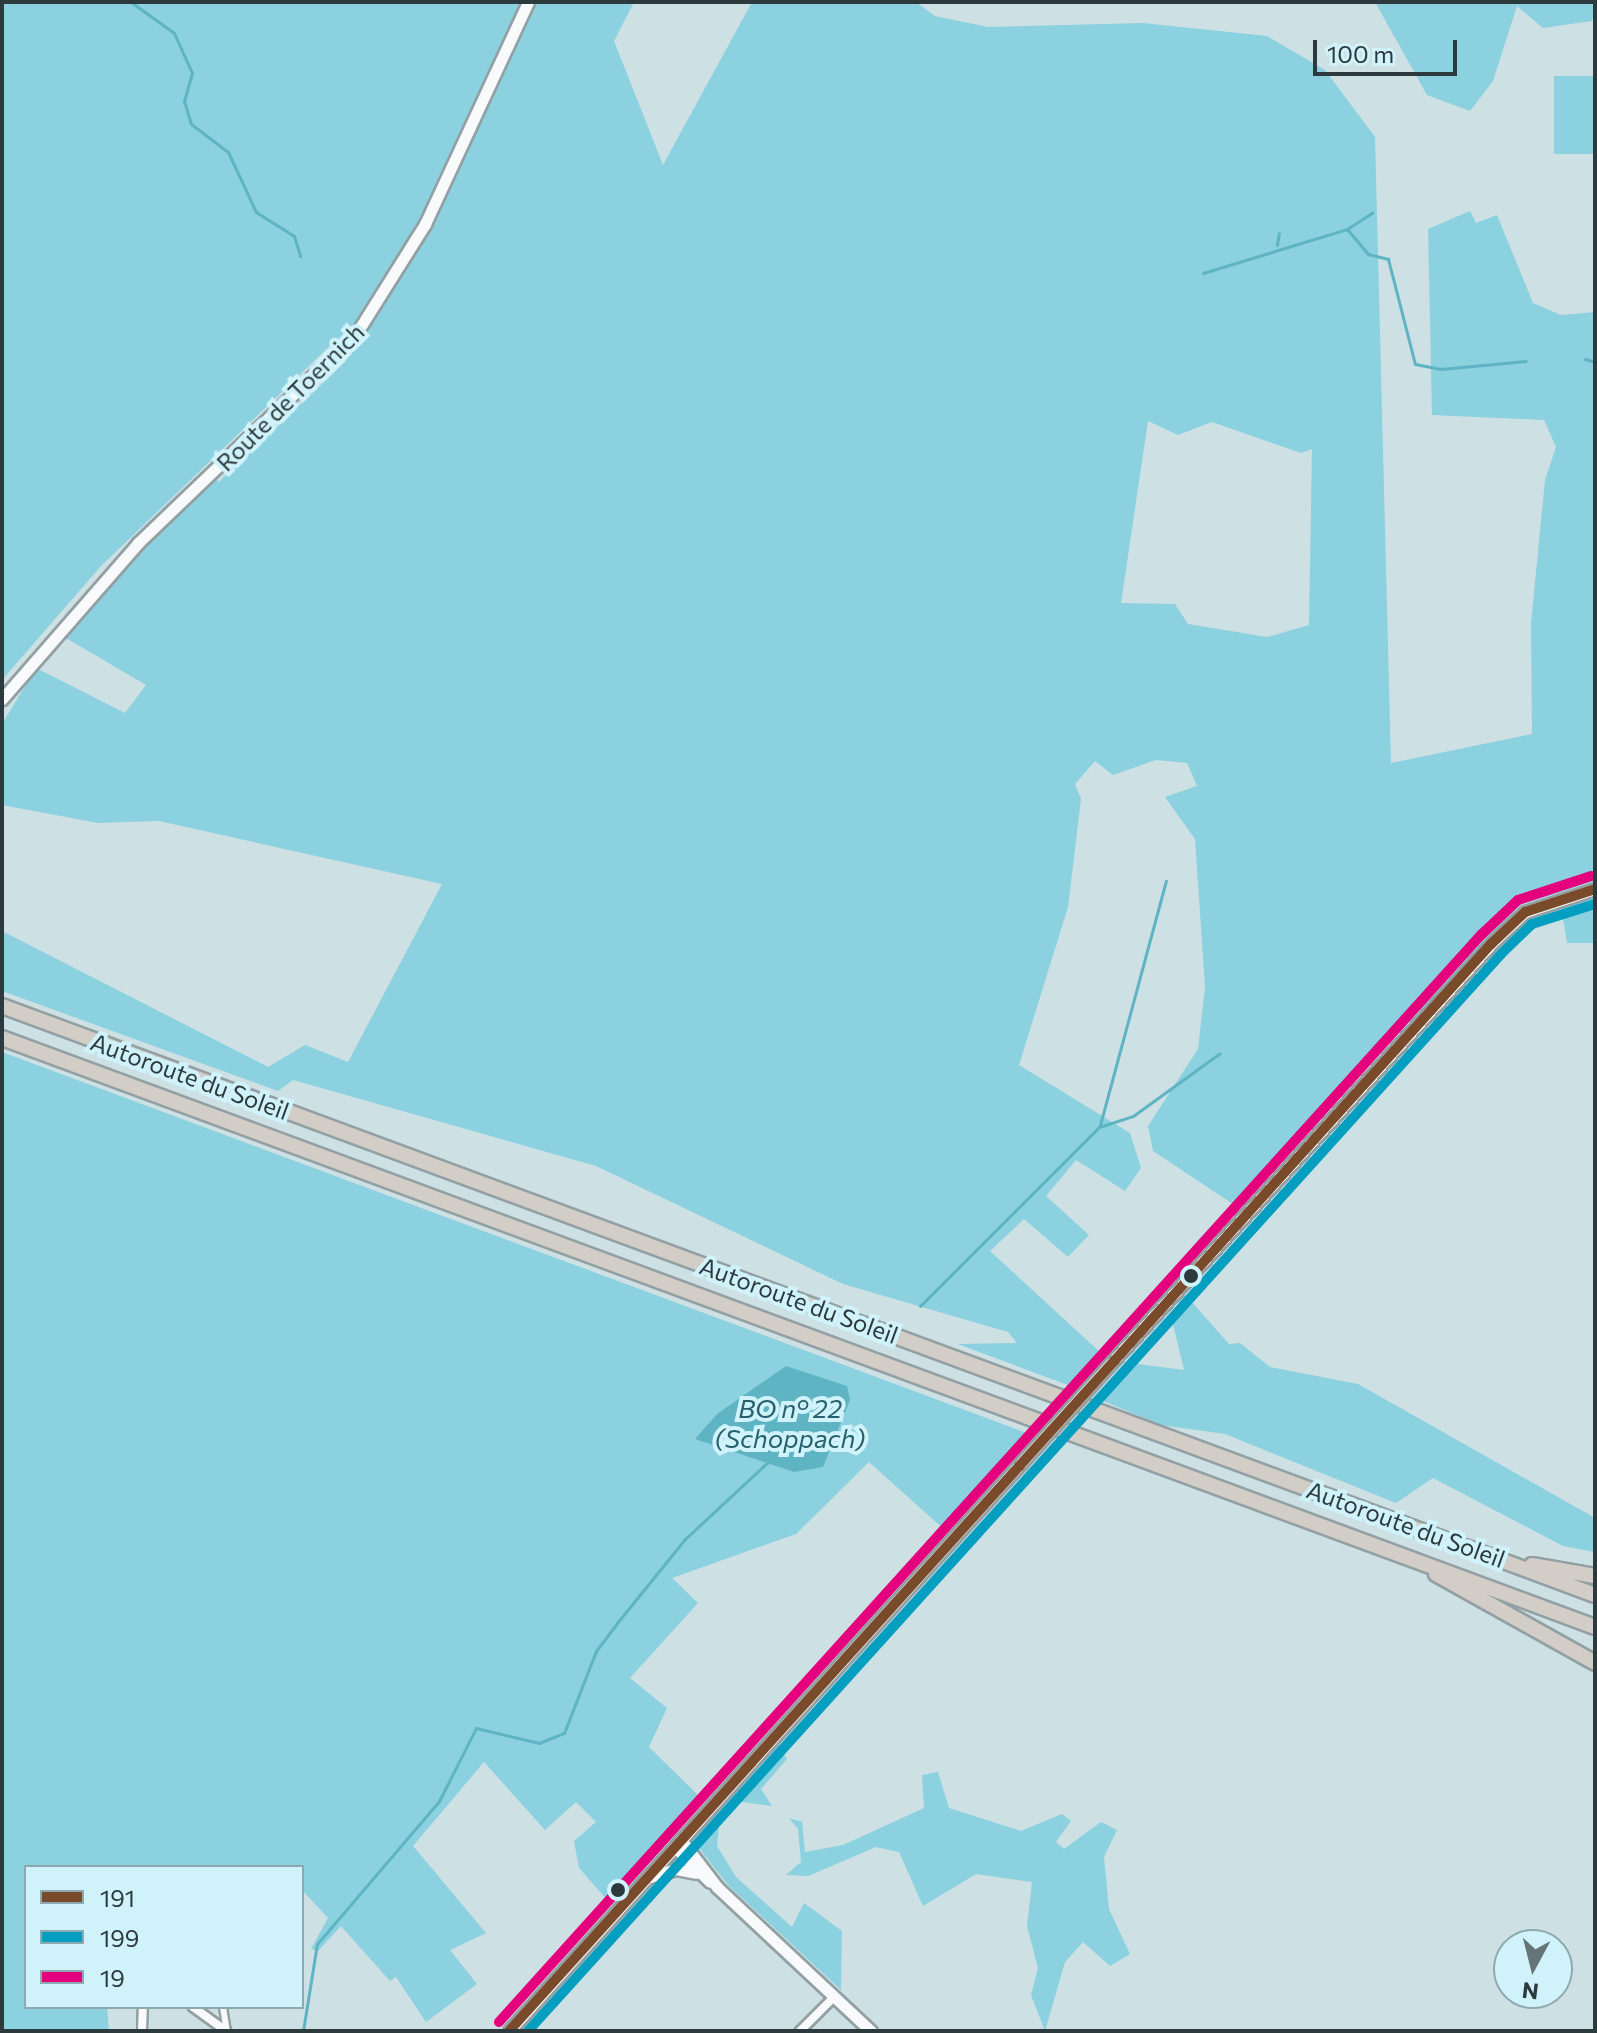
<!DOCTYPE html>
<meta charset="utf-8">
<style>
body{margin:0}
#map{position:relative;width:1597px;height:2033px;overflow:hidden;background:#cde0e4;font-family:Commissioner,sans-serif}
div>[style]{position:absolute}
.green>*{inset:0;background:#8bd1df;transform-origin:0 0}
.water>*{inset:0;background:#5fb4c4}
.stream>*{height:3px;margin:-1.5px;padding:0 1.5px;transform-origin:1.5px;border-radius:1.5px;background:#5fb4c4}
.roads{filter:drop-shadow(2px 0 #92a0a3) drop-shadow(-2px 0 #92a0a3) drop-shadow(0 2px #92a0a3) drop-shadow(0 -2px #92a0a3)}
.pedestrian>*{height:6px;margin:-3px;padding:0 3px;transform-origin:3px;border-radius:3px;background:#f8fafb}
.minor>*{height:8px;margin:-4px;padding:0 4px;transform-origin:4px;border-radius:4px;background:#f8fafb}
.secondary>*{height:11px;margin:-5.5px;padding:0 5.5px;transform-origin:5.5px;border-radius:5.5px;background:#f8fafb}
.motorway>*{height:14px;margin:-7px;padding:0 7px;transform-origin:7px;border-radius:7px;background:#d2cdc6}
.bridges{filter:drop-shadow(2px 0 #92a0a3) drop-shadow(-2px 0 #92a0a3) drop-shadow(0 2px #92a0a3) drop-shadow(0 -2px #92a0a3)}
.secondary-bridge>*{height:11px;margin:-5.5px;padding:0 5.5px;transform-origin:5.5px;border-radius:5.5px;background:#f8fafb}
.bus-1>*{height:10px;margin:-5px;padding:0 5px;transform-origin:5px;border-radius:5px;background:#7a4b2a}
.bus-2>*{height:10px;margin:-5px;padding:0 5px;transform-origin:5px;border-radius:5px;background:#049ec0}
.bus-3>*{height:10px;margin:-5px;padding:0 5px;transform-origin:5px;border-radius:5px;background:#e5007d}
.dots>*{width:22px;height:22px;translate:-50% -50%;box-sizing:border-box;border:4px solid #d0f3fb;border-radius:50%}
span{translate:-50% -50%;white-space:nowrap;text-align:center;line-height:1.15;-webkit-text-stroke:8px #d0f3fb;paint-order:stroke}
.street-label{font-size:24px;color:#2c3a3d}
.water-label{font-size:26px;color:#26616d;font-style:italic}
.frame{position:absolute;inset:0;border:4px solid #2c3a3d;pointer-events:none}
.legend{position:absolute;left:24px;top:1865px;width:280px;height:144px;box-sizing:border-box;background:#d0f3fb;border:2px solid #8ea9af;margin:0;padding:10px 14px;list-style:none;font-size:24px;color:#2c3a3d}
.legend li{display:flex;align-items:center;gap:16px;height:40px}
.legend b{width:40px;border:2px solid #8ea9af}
.north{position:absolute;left:1493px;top:1929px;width:80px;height:80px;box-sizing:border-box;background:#d0f3fb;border:2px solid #8ea9af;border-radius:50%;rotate:187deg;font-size:22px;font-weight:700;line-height:32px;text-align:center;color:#2c3a3d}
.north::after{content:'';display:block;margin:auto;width:28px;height:36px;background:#647477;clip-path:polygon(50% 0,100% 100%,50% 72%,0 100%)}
.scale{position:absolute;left:1313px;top:40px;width:144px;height:36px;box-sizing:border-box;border:4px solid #2c3a3d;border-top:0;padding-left:10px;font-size:24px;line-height:28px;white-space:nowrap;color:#2c3a3d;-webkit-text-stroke:6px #d0f3fb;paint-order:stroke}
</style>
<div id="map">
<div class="green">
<div style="clip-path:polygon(evenodd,2px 2px,634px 2px,614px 41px,663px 165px,752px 2px,916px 2px,935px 16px,988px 27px,1143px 23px,1267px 36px,1325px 70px,1375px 137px,1391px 763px,1532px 734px,1531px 623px,1545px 480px,1556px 447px,1544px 420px,1432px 415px,1428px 229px,1470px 211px,1476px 223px,1497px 215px,1533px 303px,1561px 315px,1595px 312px,1595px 881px,1520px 905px,1236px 1206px,1153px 1151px,1148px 1126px,1198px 1049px,1205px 987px,1195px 839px,1165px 797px,1197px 786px,1187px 763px,1156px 760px,1113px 775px,1095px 761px,1075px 784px,1081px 799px,1068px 907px,1019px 1065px,1130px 1133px,1141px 1168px,1125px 1191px,1076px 1160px,1046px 1196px,1089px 1235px,1068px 1257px,1024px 1219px,990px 1251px,1102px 1354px,1073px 1387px,958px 1344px,1017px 1343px,1008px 1332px,843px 1284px,596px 1166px,293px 1080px,278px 1091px,2px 991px,2px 931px,268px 1067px,305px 1045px,348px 1062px,442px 884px,159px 821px,98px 823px,2px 805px,2px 724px,36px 668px,125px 713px,146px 685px,54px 631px,212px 476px,219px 482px,346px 361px,336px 340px,101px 566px,2px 680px,2px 2px,1148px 421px,1178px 435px,1212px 422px,1301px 453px,1312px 449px,1309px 625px,1267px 637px,1188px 624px,1175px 604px,1121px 603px,1148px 421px)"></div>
<div style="clip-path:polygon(1375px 2px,1595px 2px,1595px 10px,1592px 21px,1543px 28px,1517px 6px,1493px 81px,1470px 111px,1427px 95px)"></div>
<div style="left:1595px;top:76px;width:78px;height:41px;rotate:90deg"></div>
<div style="clip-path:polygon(1595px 899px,1595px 943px,1567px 943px,1560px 901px)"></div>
<div style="clip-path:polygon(2px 1052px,1032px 1435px,947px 1532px,869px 1462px,796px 1534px,672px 1578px,698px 1603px,630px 1678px,667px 1708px,649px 1747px,702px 1799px,609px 1902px,579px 1868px,574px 1841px,596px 1822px,576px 1802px,545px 1830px,484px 1762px,413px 1846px,486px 1933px,450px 1950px,477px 1984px,426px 2022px,396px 1977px,390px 1981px,341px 1926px,318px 1951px,311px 1949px,328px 1918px,302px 1890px,302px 1867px,26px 1867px,26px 2007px,107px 2007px,109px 2031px,2px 2031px)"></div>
<div style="clip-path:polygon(1184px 1293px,1229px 1344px,1240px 1343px,1270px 1367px,1358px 1384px,1595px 1518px,1595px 1552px,1563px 1546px,1433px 1478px,1396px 1503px,1225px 1434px,1161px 1425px,1096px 1398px,1130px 1363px,1184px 1370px,1171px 1316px)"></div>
<div style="clip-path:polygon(777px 1743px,787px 1759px,761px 1789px,772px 1806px,735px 1801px,720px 1816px,717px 1846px,736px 1877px,792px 1927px,804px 1903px,842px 1931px,841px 1990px,728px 1885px,696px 1844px,705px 1822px)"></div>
<div style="clip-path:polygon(938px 1772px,949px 1808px,1021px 1831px,1062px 1814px,1071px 1821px,1056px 1842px,1064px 1849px,1101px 1822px,1117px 1830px,1104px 1857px,1109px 1909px,1130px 1954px,1110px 1966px,1083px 1942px,1065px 1962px,1045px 2031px,1031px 1995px,1038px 1968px,1027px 1926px,1032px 1882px,976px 1874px,923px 1906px,899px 1852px,876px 1847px,808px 1876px,786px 1875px,801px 1862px,798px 1829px,789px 1818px,802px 1822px,805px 1852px,843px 1845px,924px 1808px,922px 1775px)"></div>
</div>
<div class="water">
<div style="clip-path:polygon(786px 1366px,847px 1386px,850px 1400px,823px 1467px,794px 1472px,695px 1439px,717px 1414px)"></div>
</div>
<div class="stream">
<div style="left:131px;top:2px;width:53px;rotate:35.8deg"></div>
<div style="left:174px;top:33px;width:44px;rotate:65.8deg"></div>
<div style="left:192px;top:73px;width:29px;rotate:106deg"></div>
<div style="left:184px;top:101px;width:24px;rotate:73deg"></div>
<div style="left:191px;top:124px;width:46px;rotate:37.1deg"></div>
<div style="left:228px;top:152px;width:66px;rotate:65deg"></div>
<div style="left:256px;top:212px;width:45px;rotate:32.3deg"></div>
<div style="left:294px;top:236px;width:21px;rotate:73deg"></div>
<div style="left:1347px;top:229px;width:30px;rotate:-33deg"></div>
<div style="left:1277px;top:245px;width:12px;rotate:-81deg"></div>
<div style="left:1203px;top:273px;width:151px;rotate:-17deg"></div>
<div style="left:1347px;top:229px;width:33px;rotate:50deg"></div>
<div style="left:1368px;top:254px;width:21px;rotate:14deg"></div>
<div style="left:1388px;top:259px;width:108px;rotate:75.6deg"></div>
<div style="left:1415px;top:364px;width:26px;rotate:11deg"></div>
<div style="left:1441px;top:369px;width:85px;rotate:-5.4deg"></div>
<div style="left:1585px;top:359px;width:10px;rotate:17deg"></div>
<div style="left:1100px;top:1125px;width:253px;rotate:-74.9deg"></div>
<div style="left:920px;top:1306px;width:253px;rotate:-45deg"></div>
<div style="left:1099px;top:1127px;width:36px;rotate:-18deg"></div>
<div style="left:1133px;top:1116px;width:107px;rotate:-35.9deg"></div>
<div style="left:303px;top:2031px;width:88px;rotate:-80.9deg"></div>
<div style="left:317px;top:1944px;width:188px;rotate:-49.5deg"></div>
<div style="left:439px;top:1801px;width:82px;rotate:-63.1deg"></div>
<div style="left:476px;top:1728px;width:65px;rotate:13.4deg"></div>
<div style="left:539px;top:1743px;width:27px;rotate:-22deg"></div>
<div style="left:564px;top:1733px;width:88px;rotate:-68.7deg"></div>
<div style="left:596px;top:1651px;width:35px;rotate:-53deg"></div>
<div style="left:617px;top:1623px;width:108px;rotate:-51deg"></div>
<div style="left:685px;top:1539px;width:113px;rotate:-42.9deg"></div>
</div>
<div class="roads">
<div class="pedestrian">
<div style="left:223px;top:2007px;width:24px;rotate:81deg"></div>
</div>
<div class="minor">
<div style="left:193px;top:2007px;width:41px;rotate:36deg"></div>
<div style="left:142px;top:2031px;width:24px;rotate:-88deg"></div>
<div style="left:800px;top:2031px;width:48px;rotate:-45deg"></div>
</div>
<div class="secondary">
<div style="left:2px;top:699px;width:207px;rotate:-48.9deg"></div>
<div style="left:138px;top:543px;width:302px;rotate:-43.8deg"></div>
<div style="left:356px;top:334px;width:130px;rotate:-57.9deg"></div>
<div style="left:425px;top:224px;width:245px;rotate:-65.1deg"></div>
<div style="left:1111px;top:1363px;width:566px;rotate:-47.79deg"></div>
<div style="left:1491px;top:944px;width:47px;rotate:-43.3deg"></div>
<div style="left:1525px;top:912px;width:74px;rotate:-18.2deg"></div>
<div style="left:681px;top:1840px;width:59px;rotate:52.5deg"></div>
<div style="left:717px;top:1887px;width:211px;rotate:43.1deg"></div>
<div style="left:675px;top:1847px;width:49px;rotate:45deg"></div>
<div style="left:650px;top:1877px;width:27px;rotate:-17deg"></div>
<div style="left:676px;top:1869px;width:20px;rotate:11deg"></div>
<div style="left:509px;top:2031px;width:765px;rotate:-47.97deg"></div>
</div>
<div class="motorway">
<div style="left:2px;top:1006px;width:1698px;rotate:20.29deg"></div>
<div style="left:2px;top:1038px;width:1698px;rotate:20.29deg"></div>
<div style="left:1532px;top:1565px;width:64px;rotate:9.9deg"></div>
<div style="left:1436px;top:1574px;width:182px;rotate:29.2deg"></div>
</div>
</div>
<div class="bridges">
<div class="secondary-bridge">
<div style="left:1021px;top:1463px;width:135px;rotate:-48deg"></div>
</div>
</div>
<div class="bus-1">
<div style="left:509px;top:2031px;width:1465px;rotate:-47.91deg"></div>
<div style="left:1491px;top:944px;width:47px;rotate:-43.3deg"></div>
<div style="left:1525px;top:912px;width:74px;rotate:-18.2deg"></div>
</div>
<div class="bus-2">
<div style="left:528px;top:2031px;width:1451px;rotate:-47.9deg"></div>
<div style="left:1501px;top:954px;width:43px;rotate:-44.1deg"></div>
<div style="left:1532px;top:924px;width:66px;rotate:-17.6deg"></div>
</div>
<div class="bus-3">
<div style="left:499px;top:2022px;width:1465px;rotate:-47.91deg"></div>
<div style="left:1481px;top:935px;width:51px;rotate:-43.4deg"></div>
<div style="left:1518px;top:900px;width:77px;rotate:-18.2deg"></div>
</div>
<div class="dots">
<div style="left:1191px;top:1276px;background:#2c3a3d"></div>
<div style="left:618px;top:1890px;background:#2c3a3d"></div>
</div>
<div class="street-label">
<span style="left:290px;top:397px;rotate:-45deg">Route de Toernich</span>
<span style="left:190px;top:1076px;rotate:20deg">Autoroute du Soleil</span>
<span style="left:799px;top:1300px;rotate:20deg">Autoroute du Soleil</span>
<span style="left:1406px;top:1524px;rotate:20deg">Autoroute du Soleil</span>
</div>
<div class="water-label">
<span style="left:790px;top:1423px">BO n° 22<br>(Schoppach)</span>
</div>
<div class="frame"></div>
<ul class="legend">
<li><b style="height:10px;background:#7a4b2a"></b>191</li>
<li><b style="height:10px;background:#049ec0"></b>199</li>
<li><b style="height:10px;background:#e5007d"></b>19</li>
</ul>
<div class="north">N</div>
<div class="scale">100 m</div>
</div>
